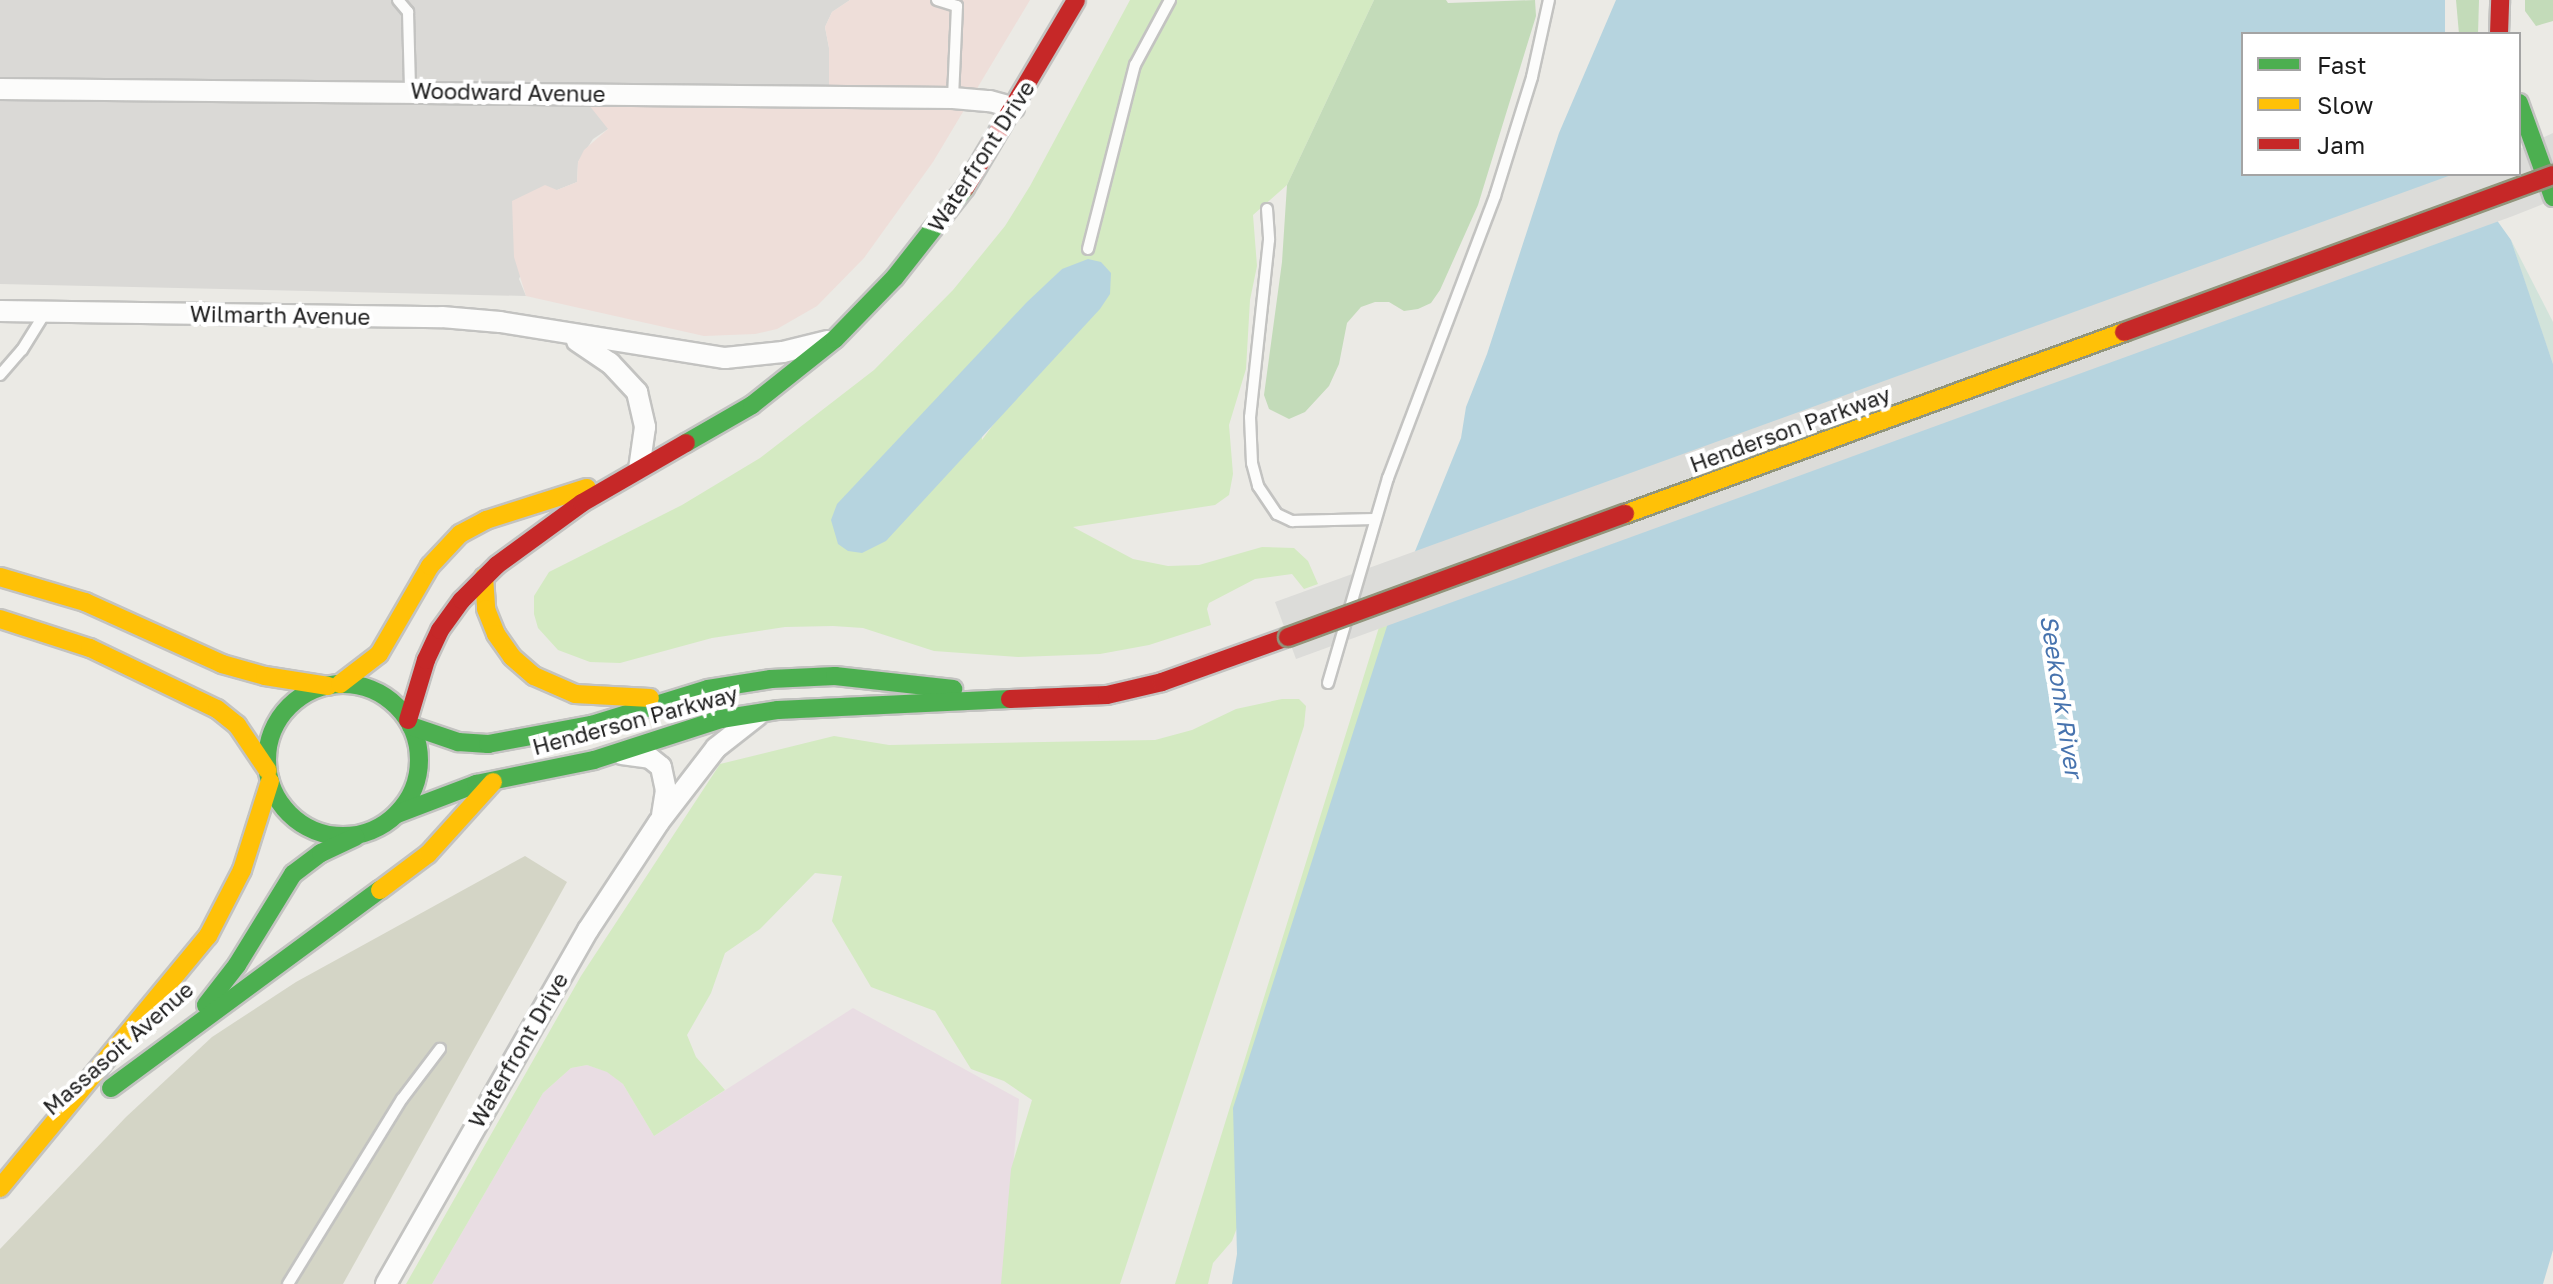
<!DOCTYPE html>
<style>
body{margin:0}
#map{position:relative;width:2553px;height:1284px;overflow:hidden;background:#ebeae5;font-family:"Golos Text",sans-serif}
div>[style]{position:absolute}
.residential>*{inset:0;background:#dad9d6}
.commercial>*{inset:0;background:#eeded9}
.industrial>*{inset:0;background:#e9dde3}
.construction>*{inset:0;background:#d4d5c6}
.grass>*{inset:0;background:#d4eac2}
.forest>*{inset:0;background:#c3dbb9}
.wetland>*{inset:0;background:#d2e3da}
.water>*{inset:0;background:#b6d4df}
.pier>*{inset:0;background:#dcdcd9}
.roads{filter:drop-shadow(2px 0 #c3c3c1) drop-shadow(-2px 0 #c3c3c1) drop-shadow(0 2px #c3c3c1) drop-shadow(0 -2px #c3c3c1)}
.lane>*{height:10px;margin:-5px;padding:0 5px;transform-origin:5px;border-radius:5px;background:#fcfcfb}
.street>*{height:20px;margin:-10px;padding:0 10px;transform-origin:10px;border-radius:10px;background:#fcfcfb}
.fast>*{height:18px;margin:-9px;padding:0 9px;transform-origin:9px;border-radius:9px;background:#4caf50}
.fast>.ring{margin:-9px;padding:0;box-sizing:content-box;background:none;border:18px solid #4caf50;border-radius:50%}
.slow>*{height:18px;margin:-9px;padding:0 9px;transform-origin:9px;border-radius:9px;background:#ffc107}
.jam>*{height:18px;margin:-9px;padding:0 9px;transform-origin:9px;border-radius:9px;background:#c62828}
.bridges{filter:drop-shadow(2px 0 #91957c) drop-shadow(-2px 0 #91957c) drop-shadow(0 2px #91957c) drop-shadow(0 -2px #91957c)}
.slow-bridge>*{height:18px;margin:-9px;padding:0 9px;transform-origin:9px;border-radius:9px;background:#ffc107}
.jam-bridge>*{height:18px;margin:-9px;padding:0 9px;transform-origin:9px;border-radius:9px;background:#c62828}
span{translate:-50% -50%;white-space:nowrap;text-align:center;line-height:1.15;-webkit-text-stroke:8px #fff;paint-order:stroke}
.street-label{font-size:22px;color:#1c1c1c}
.water-label{font-size:24px;color:#4773ae;font-style:italic}
.legend{position:absolute;left:2241px;top:32px;width:280px;height:144px;box-sizing:border-box;background:#fff;border:2px solid #a4a4a4;margin:0;padding:10px 14px;list-style:none;font-size:24px;color:#1c1c1c}
.legend li{display:flex;align-items:center;gap:16px;height:40px}
.legend b{width:40px;border:2px solid #a4a4a4}
</style>
<div id="map">
<div class="residential">
<div style="clip-path:polygon(0 0,850px 0,832px 12px,825px 27px,829px 48px,829px 90px,608px 129px,593px 139px,578px 162px,577px 182px,557px 190px,519px 279px,526px 296px,0 284px)"></div>
</div>
<div class="commercial">
<div style="clip-path:polygon(850px 0,1030px 0,933px 162px,864px 258px,817px 306px,777px 329px,755px 334px,704px 336px,526px 296px,514px 257px,512px 201px,545px 185px,557px 190px,577px 182px,578px 162px,584px 150px,608px 129px,589px 105px,596px 85px,829px 89px,829px 48px,825px 27px,832px 12px)"></div>
</div>
<div class="industrial">
<div style="clip-path:polygon(853px 1008px,1019px 1099px,1003px 1284px,432px 1284px,543px 1093px,571px 1068px,587px 1065px,608px 1072px,623px 1084px,654px 1136px)"></div>
</div>
<div class="construction">
<div style="clip-path:polygon(525px 856px,567px 882px,343px 1284px,0 1284px,0 1249px,126px 1117px,212px 1037px,296px 982px)"></div>
</div>
<div class="grass">
<div style="clip-path:polygon(evenodd,1130px 0,1374px 0,1287px 185px,1253px 215px,1257px 266px,1250px 300px,1246px 369px,1229px 425px,1233px 474px,1229px 495px,1215px 505px,1073px 527px,1133px 559px,1168px 566px,1199px 565px,1262px 547px,1294px 548px,1308px 561px,1318px 584px,1304px 589px,1292px 574px,1255px 579px,1209px 603px,1207px 609px,1211px 625px,1149px 645px,1100px 654px,1018px 657px,934px 651px,863px 628px,833px 626px,785px 627px,712px 638px,620px 663px,590px 662px,558px 650px,538px 628px,534px 614px,534px 596px,549px 572px,682px 505px,760px 458px,874px 370px,953px 290px,1005px 226px,1030px 186px,1130px 0,1062px 269px,1004px 410px,982px 440px,977px 356px,1062px 269px)"></div>
<div style="clip-path:polygon(1409px 617px,1238px 1225px,1232px 1241px,1213px 1263px,1208px 1284px,1175px 1284px,1380px 624px)"></div>
<div style="clip-path:polygon(1282px 699px,1299px 699px,1306px 706px,1304px 726px,1120px 1284px,1001px 1284px,1011px 1169px,1032px 1100px,1004px 1081px,971px 1069px,935px 1011px,871px 987px,832px 921px,842px 876px,815px 873px,760px 929px,725px 953px,711px 993px,687px 1035px,696px 1057px,725px 1090px,654px 1136px,623px 1084px,607px 1072px,587px 1065px,571px 1068px,543px 1093px,432px 1284px,406px 1284px,581px 976px,720px 764px,834px 736px,889px 745px,1155px 740px,1192px 730px,1236px 709px)"></div>
</div>
<div class="forest">
<div style="clip-path:polygon(1374px 0,1446px 0,1448px 3px,1535px 0,1536px 16px,1478px 205px,1440px 290px,1431px 303px,1418px 309px,1404px 311px,1389px 302px,1375px 302px,1361px 307px,1347px 323px,1339px 364px,1329px 386px,1305px 412px,1289px 419px,1269px 409px,1264px 395px,1282px 262px,1287px 185px)"></div>
<div style="clip-path:polygon(2456px 0,2479px 0,2478px 34px,2459px 34px)"></div>
<div style="clip-path:polygon(2525px 0,2553px 0,2553px 21px,2536px 26px,2525px 11px)"></div>
</div>
<div class="wetland">
<div style="clip-path:polygon(2511px 240px,2553px 322px,2553px 364px,2535px 313px)"></div>
</div>
<div class="water">
<div style="clip-path:polygon(1616px 0,2445px 0,2445px 34px,2243px 34px,2243px 174px,2477px 174px,2491px 212px,2511px 240px,2553px 364px,2553px 1250px,2543px 1284px,1232px 1284px,1237px 1254px,1233px 1108px,1396px 598px,1461px 438px,1466px 407px,1487px 354px,1559px 133px)"></div>
<div style="clip-path:polygon(1088px 259px,1101px 262px,1111px 273px,1110px 294px,1100px 309px,886px 541px,862px 553px,848px 551px,838px 544px,831px 520px,837px 504px,1027px 302px,1062px 269px)"></div>
</div>
<div class="pier">
<div style="clip-path:polygon(2553px 133px,2553px 200px,2513px 216px,1296px 659px,1275px 602px,2454px 174px,2519px 174px,2519px 149px)"></div>
</div>
<div class="roads">
<div class="lane">
<div style="left:398px;top:0;width:16px;rotate:50deg"></div>
<div style="left:408px;top:12px;width:79px;rotate:88.5deg"></div>
<div style="left:937px;top:0;width:21px;rotate:17deg"></div>
<div style="left:957px;top:6px;width:92px;rotate:92.5deg"></div>
<div style="left:1267px;top:209px;width:31px;rotate:86deg"></div>
<div style="left:1269px;top:240px;width:178px;rotate:96.1deg"></div>
<div style="left:1250px;top:417px;width:46px;rotate:87.5deg"></div>
<div style="left:1252px;top:463px;width:24px;rotate:75deg"></div>
<div style="left:1258px;top:486px;width:34px;rotate:56deg"></div>
<div style="left:1277px;top:514px;width:17px;rotate:25deg"></div>
<div style="left:1292px;top:521px;width:82px;rotate:-1.4deg"></div>
<div style="left:1088px;top:249px;width:190px;rotate:-75.7deg"></div>
<div style="left:1135px;top:65px;width:74px;rotate:-61.7deg"></div>
<div style="left:0;top:375px;width:33px;rotate:-49deg"></div>
<div style="left:22px;top:350px;width:44px;rotate:-58.1deg"></div>
<div style="left:1328px;top:683px;width:214px;rotate:-73.7deg"></div>
<div style="left:1388px;top:478px;width:302px;rotate:-69.2deg"></div>
<div style="left:1495px;top:196px;width:125px;rotate:-72.7deg"></div>
<div style="left:1532px;top:77px;width:79px;rotate:-77.6deg"></div>
<div style="left:288px;top:1284px;width:217px;rotate:-58.4deg"></div>
<div style="left:402px;top:1099px;width:63px;rotate:-52.8deg"></div>
</div>
<div class="street">
<div style="left:0;top:89px;width:953px;rotate:0.54deg"></div>
<div style="left:953px;top:98px;width:37px;rotate:5deg"></div>
<div style="left:990px;top:101px;width:25px;rotate:16deg"></div>
<div style="left:0;top:311px;width:442px;rotate:0.8deg"></div>
<div style="left:442px;top:317px;width:58px;rotate:4.9deg"></div>
<div style="left:500px;top:322px;width:228px;rotate:9.1deg"></div>
<div style="left:725px;top:358px;width:58px;rotate:-5.9deg"></div>
<div style="left:783px;top:352px;width:45px;rotate:-14deg"></div>
<div style="left:577px;top:341px;width:40px;rotate:34deg"></div>
<div style="left:610px;top:363px;width:40px;rotate:47deg"></div>
<div style="left:637px;top:392px;width:36px;rotate:77deg"></div>
<div style="left:645px;top:427px;width:42px;rotate:98.1deg"></div>
<div style="left:622px;top:754px;width:28px;rotate:8deg"></div>
<div style="left:650px;top:758px;width:14px;rotate:39deg"></div>
<div style="left:661px;top:767px;width:24px;rotate:78deg"></div>
<div style="left:666px;top:790px;width:25px;rotate:99deg"></div>
<div style="left:386px;top:1284px;width:408px;rotate:-60.3deg"></div>
<div style="left:588px;top:930px;width:129px;rotate:-56.7deg"></div>
<div style="left:659px;top:822px;width:93px;rotate:-52.4deg"></div>
<div style="left:716px;top:748px;width:53px;rotate:-38.2deg"></div>
</div>
<div class="fast">
<div style="left:2519px;top:103px;width:100px;rotate:70.1deg"></div>
<div style="left:686px;top:443px;width:76px;rotate:-29.9deg"></div>
<div style="left:752px;top:405px;width:106px;rotate:-38.5deg"></div>
<div style="left:835px;top:339px;width:86px;rotate:-45.9deg"></div>
<div style="left:895px;top:277px;width:113px;rotate:-51.8deg"></div>
<div class="ring" style="left:267px;top:684px;width:134px;height:134px"></div>
<div style="left:411px;top:726px;width:50px;rotate:18.8deg"></div>
<div style="left:458px;top:742px;width:30px;rotate:4deg"></div>
<div style="left:488px;top:744px;width:105px;rotate:-10.5deg"></div>
<div style="left:591px;top:725px;width:122px;rotate:-17.1deg"></div>
<div style="left:708px;top:689px;width:64px;rotate:-9deg"></div>
<div style="left:771px;top:679px;width:64px;rotate:-2.7deg"></div>
<div style="left:835px;top:676px;width:119px;rotate:6.3deg"></div>
<div style="left:397px;top:814px;width:85px;rotate:-20.8deg"></div>
<div style="left:476px;top:784px;width:120px;rotate:-11.5deg"></div>
<div style="left:594px;top:760px;width:133px;rotate:-17.9deg"></div>
<div style="left:721px;top:719px;width:58px;rotate:-9deg"></div>
<div style="left:778px;top:710px;width:232px;rotate:-2.7deg"></div>
<div style="left:206px;top:1005px;width:51px;rotate:-52.2deg"></div>
<div style="left:237px;top:965px;width:107px;rotate:-58.4deg"></div>
<div style="left:293px;top:874px;width:35px;rotate:-37deg"></div>
<div style="left:321px;top:853px;width:38px;rotate:-25deg"></div>
<div style="left:111px;top:1088px;width:334px;rotate:-36.4deg"></div>
</div>
<div class="slow">
<div style="left:0;top:577px;width:89px;rotate:16.4deg"></div>
<div style="left:85px;top:602px;width:150px;rotate:24.3deg"></div>
<div style="left:222px;top:664px;width:45px;rotate:15.6deg"></div>
<div style="left:265px;top:676px;width:64px;rotate:9deg"></div>
<div style="left:484px;top:577px;width:32px;rotate:86deg"></div>
<div style="left:486px;top:609px;width:27px;rotate:68deg"></div>
<div style="left:496px;top:634px;width:28px;rotate:55deg"></div>
<div style="left:512px;top:657px;width:29px;rotate:41deg"></div>
<div style="left:534px;top:676px;width:45px;rotate:23.7deg"></div>
<div style="left:575px;top:694px;width:75px;rotate:3.1deg"></div>
<div style="left:0;top:619px;width:95px;rotate:17.9deg"></div>
<div style="left:90px;top:648px;width:141px;rotate:25.7deg"></div>
<div style="left:217px;top:709px;width:26px;rotate:39deg"></div>
<div style="left:237px;top:725px;width:55px;rotate:56deg"></div>
<div style="left:340px;top:684px;width:49px;rotate:-37.6deg"></div>
<div style="left:379px;top:654px;width:102px;rotate:-59.9deg"></div>
<div style="left:430px;top:566px;width:44px;rotate:-46.8deg"></div>
<div style="left:460px;top:534px;width:30px;rotate:-28deg"></div>
<div style="left:486px;top:520px;width:106px;rotate:-17.6deg"></div>
<div style="left:380px;top:890px;width:60px;rotate:-36.9deg"></div>
<div style="left:428px;top:854px;width:97px;rotate:-47.9deg"></div>
<div style="left:0;top:1188px;width:327px;rotate:-50.5deg"></div>
<div style="left:208px;top:936px;width:74px;rotate:-62.7deg"></div>
<div style="left:242px;top:870px;width:93px;rotate:-72.5deg"></div>
</div>
<div class="jam">
<div style="left:2499px;top:34px;width:34px;rotate:-88deg"></div>
<div style="left:965px;top:188px;width:218px;rotate:-59.4deg"></div>
<div style="left:1010px;top:699px;width:97px;rotate:-2.4deg"></div>
<div style="left:1107px;top:695px;width:57px;rotate:-13.3deg"></div>
<div style="left:1162px;top:682px;width:134px;rotate:-19.7deg"></div>
<div style="left:408px;top:720px;width:63px;rotate:-73.3deg"></div>
<div style="left:426px;top:660px;width:33px;rotate:-65deg"></div>
<div style="left:440px;top:630px;width:37px;rotate:-54deg"></div>
<div style="left:462px;top:600px;width:49px;rotate:-45deg"></div>
<div style="left:497px;top:565px;width:105px;rotate:-36.1deg"></div>
<div style="left:582px;top:503px;width:120px;rotate:-30deg"></div>
</div>
</div>
<div class="bridges">
<div class="slow-bridge">
<div style="left:1625px;top:514px;width:531px;rotate:-20.04deg"></div>
</div>
<div class="jam-bridge">
<div style="left:2124px;top:332px;width:457px;rotate:-20.1deg"></div>
<div style="left:1288px;top:637px;width:359px;rotate:-20.1deg"></div>
</div>
</div>
<div class="street-label">
<span style="left:508px;top:92px;rotate:1deg">Woodward Avenue</span>
<span style="left:981px;top:156px;rotate:-57deg">Waterfront Drive</span>
<span style="left:280px;top:315px;rotate:1deg">Wilmarth Avenue</span>
<span style="left:1790px;top:429px;rotate:-20deg">Henderson Parkway</span>
<span style="left:635px;top:720px;rotate:-15deg">Henderson Parkway</span>
<span style="left:118px;top:1048px;rotate:-41deg">Massasoit Avenue</span>
<span style="left:518px;top:1050px;rotate:-60deg">Waterfront Drive</span>
</div>
<div class="water-label">
<span style="left:2062px;top:696px;rotate:81deg">Seekonk River</span>
</div>
<ul class="legend">
<li><b style="height:10px;background:#4caf50"></b>Fast</li>
<li><b style="height:10px;background:#ffc107"></b>Slow</li>
<li><b style="height:10px;background:#c62828"></b>Jam</li>
</ul>
</div>
